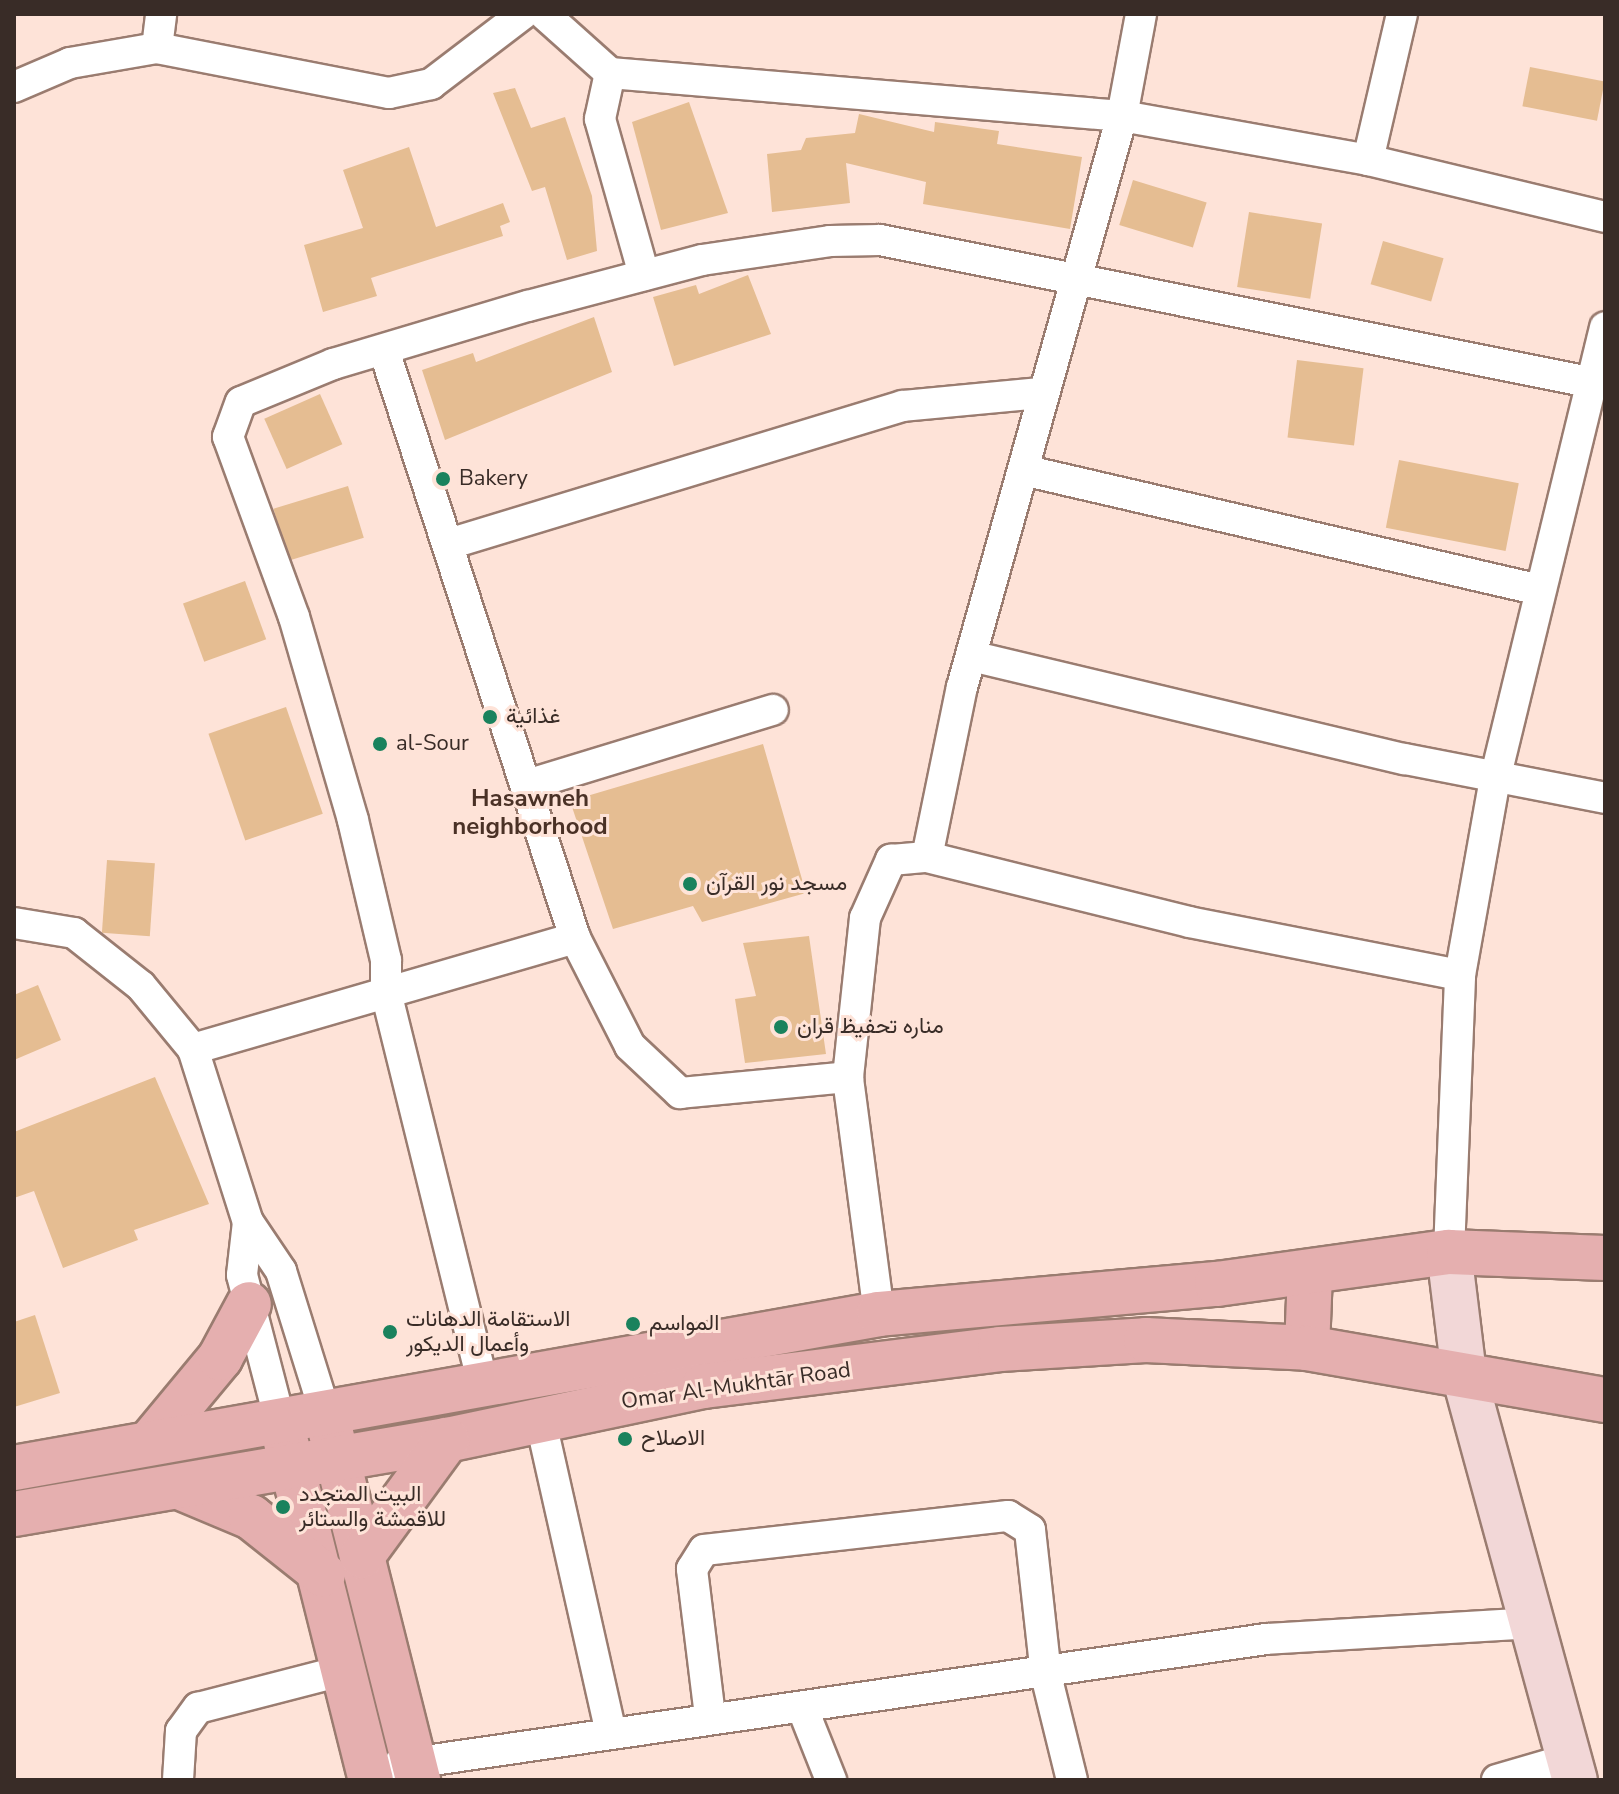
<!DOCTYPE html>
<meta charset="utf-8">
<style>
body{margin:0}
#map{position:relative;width:1619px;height:1794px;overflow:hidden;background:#fee3d8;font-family:"Nunito Sans",Vazirmatn,sans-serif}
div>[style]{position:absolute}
.building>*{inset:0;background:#e5bd92;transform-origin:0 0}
.roads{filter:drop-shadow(2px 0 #9a7c70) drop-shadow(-2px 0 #9a7c70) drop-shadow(0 2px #9a7c70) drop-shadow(0 -2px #9a7c70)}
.minor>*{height:30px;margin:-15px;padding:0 15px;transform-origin:15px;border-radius:15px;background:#fff}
.secondary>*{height:44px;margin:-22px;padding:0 22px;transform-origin:22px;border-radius:22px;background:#f2d7d7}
.primary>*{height:44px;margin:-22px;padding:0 22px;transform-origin:22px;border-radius:22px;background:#e5afaf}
.dots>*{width:22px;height:22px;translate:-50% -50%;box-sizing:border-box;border:4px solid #fee3d8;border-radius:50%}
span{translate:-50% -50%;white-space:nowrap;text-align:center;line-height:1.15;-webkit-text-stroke:6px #fee3d8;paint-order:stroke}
.poi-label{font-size:22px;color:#392c27}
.left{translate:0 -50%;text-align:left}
.street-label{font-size:22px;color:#392c27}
.neighbourhood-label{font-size:24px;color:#4a3126;font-weight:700}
.frame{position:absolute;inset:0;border:16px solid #392c27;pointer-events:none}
</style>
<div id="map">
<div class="building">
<div style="left:1530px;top:67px;width:76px;height:40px;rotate:11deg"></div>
<div style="clip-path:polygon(515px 88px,531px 128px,565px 117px,592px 196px,597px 251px,567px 260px,545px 187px,532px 191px,493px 93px)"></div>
<div style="clip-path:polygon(689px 102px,728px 213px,661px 230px,632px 122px)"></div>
<div style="clip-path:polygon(859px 114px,934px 132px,935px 122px,999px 131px,997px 144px,1082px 157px,1070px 229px,923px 204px,926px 182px,846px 163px,850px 203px,772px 212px,767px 154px,801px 150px,806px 138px,855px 133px)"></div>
<div style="clip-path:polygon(409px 147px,436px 227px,503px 203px,510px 222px,500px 226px,503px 236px,371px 278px,377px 296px,323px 312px,304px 245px,363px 228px,343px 170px)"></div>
<div style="left:1133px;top:180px;width:77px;height:47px;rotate:17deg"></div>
<div style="left:1249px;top:212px;width:74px;height:76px;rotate:9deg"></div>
<div style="left:1383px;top:241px;width:63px;height:45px;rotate:16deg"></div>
<div style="clip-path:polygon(748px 275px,771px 334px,674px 366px,653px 297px,696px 285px,699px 294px)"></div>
<div style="clip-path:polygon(594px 317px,612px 372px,445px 440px,422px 370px,473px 353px,476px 362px)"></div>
<div style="left:1297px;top:360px;width:67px;height:78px;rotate:7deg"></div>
<div style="left:320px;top:394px;width:55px;height:61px;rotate:66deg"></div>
<div style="left:1399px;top:460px;width:122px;height:69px;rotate:11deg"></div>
<div style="left:348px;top:486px;width:54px;height:78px;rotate:73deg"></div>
<div style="left:245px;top:581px;width:62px;height:66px;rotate:70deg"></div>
<div style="left:286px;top:707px;width:113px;height:82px;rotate:71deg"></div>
<div style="clip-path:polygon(763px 744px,806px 893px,702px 922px,693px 906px,613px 929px,570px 801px)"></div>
<div style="left:107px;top:860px;width:48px;height:73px;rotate:4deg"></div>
<div style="clip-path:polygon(809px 936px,826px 1054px,745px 1063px,735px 999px,756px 996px,743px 943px)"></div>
<div style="clip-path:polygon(38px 985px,61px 1040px,14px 1060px,14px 995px)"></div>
<div style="clip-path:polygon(155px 1077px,209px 1204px,134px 1230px,138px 1240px,63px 1268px,34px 1191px,14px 1198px,14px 1132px)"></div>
<div style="clip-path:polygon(35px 1315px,60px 1393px,14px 1407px,14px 1322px)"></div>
</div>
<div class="roads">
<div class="minor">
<div style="left:544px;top:14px;width:89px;rotate:41.8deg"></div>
<div style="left:610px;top:73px;width:514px;rotate:4.8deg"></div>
<div style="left:1122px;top:116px;width:250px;rotate:10.1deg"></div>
<div style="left:1368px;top:160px;width:244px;rotate:13.5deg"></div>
<div style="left:157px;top:48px;width:34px;rotate:-83deg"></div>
<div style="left:610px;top:73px;width:47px;rotate:102.3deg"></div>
<div style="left:600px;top:119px;width:162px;rotate:74.2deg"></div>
<div style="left:14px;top:87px;width:61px;rotate:-23.2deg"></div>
<div style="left:70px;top:63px;width:88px;rotate:-9.8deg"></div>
<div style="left:157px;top:48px;width:236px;rotate:11deg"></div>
<div style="left:389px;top:93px;width:43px;rotate:-12.1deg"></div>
<div style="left:431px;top:84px;width:116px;rotate:-37.3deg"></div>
<div style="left:1368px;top:160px;width:150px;rotate:-76.9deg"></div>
<div style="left:384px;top:350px;width:618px;rotate:72deg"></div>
<div style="left:575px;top:938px;width:121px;rotate:63deg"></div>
<div style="left:630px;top:1046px;width:69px;rotate:43.2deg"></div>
<div style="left:680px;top:1093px;width:169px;rotate:-5.4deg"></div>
<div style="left:1023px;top:470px;width:531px;rotate:13.07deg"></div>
<div style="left:452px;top:543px;width:471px;rotate:-16.9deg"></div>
<div style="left:903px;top:406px;width:139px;rotate:-5.4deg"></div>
<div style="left:971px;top:656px;width:446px;rotate:13.4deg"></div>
<div style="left:1405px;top:759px;width:204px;rotate:11deg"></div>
<div style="left:527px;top:785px;width:257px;rotate:-17deg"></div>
<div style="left:927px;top:857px;width:270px;rotate:13.9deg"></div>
<div style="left:1189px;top:922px;width:276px;rotate:11.1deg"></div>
<div style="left:14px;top:923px;width:61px;rotate:9.5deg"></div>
<div style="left:74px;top:933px;width:85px;rotate:38.3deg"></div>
<div style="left:141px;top:986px;width:82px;rotate:50.5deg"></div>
<div style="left:193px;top:1049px;width:182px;rotate:72.4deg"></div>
<div style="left:248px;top:1222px;width:59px;rotate:56deg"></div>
<div style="left:281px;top:1271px;width:145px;rotate:72.7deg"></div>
<div style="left:193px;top:1049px;width:398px;rotate:-16.2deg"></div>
<div style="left:248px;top:1222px;width:53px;rotate:96.5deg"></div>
<div style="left:242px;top:1275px;width:147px;rotate:75.4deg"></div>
<div style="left:1449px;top:1252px;width:277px;rotate:-87.7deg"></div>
<div style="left:1460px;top:975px;width:199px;rotate:-79.9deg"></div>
<div style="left:1495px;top:779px;width:465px;rotate:-76.3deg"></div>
<div style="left:879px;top:1314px;width:239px;rotate:-97.5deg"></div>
<div style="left:848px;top:1077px;width:160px;rotate:-83.9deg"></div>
<div style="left:865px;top:918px;width:64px;rotate:-65.9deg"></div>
<div style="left:891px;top:860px;width:36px;rotate:-5deg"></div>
<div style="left:927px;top:857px;width:174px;rotate:-78.4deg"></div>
<div style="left:962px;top:687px;width:593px;rotate:-74.35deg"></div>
<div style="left:1122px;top:116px;width:104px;rotate:-79.4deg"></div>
<div style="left:483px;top:1384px;width:405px;rotate:-103.9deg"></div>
<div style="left:386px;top:991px;width:31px;rotate:-90deg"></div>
<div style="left:386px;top:960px;width:144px;rotate:-103.3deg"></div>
<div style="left:353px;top:820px;width:211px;rotate:-106.2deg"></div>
<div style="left:294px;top:617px;width:192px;rotate:-110.1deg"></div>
<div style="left:228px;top:437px;width:37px;rotate:-70deg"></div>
<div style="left:241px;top:402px;width:100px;rotate:-22.4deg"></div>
<div style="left:333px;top:364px;width:203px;rotate:-16.6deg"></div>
<div style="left:528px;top:306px;width:180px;rotate:-14.8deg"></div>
<div style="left:702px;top:260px;width:129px;rotate:-8.4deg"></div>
<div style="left:830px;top:241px;width:50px;rotate:-1.1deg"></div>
<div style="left:880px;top:240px;width:723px;rotate:11.33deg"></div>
<div style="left:540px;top:1418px;width:322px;rotate:77.3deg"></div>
<div style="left:802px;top:1707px;width:79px;rotate:68.3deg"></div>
<div style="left:710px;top:1716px;width:148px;rotate:-97deg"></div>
<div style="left:692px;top:1569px;width:22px;rotate:-58deg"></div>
<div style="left:704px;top:1550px;width:306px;rotate:-6.4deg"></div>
<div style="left:1008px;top:1516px;width:26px;rotate:32deg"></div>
<div style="left:1030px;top:1530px;width:146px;rotate:83.7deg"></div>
<div style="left:1046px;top:1675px;width:108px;rotate:76.1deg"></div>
<div style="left:398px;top:1765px;width:877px;rotate:-8.26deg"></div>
<div style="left:1266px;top:1639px;width:266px;rotate:-3.4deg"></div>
<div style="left:178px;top:1780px;width:49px;rotate:-86.5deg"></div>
<div style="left:181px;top:1731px;width:29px;rotate:-54deg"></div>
<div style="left:198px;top:1708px;width:152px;rotate:-14.5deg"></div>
<div style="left:1497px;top:1780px;width:75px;rotate:-16.3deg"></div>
</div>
<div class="secondary">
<div style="left:1449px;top:1252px;width:124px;rotate:83deg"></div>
<div style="left:1464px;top:1375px;width:420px;rotate:74.7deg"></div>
</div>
<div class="primary">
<div style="left:1307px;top:1348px;width:75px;rotate:-87.7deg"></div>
<div style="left:331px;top:1433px;width:358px;rotate:75.9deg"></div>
<div style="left:285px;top:1438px;width:353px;rotate:75.9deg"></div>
<div style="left:152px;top:1440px;width:107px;rotate:-50.3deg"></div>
<div style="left:220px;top:1358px;width:61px;rotate:-61.8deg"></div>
<div style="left:14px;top:1468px;width:879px;rotate:-10.09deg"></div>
<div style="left:879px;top:1314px;width:339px;rotate:-5.1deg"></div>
<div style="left:1217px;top:1284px;width:234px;rotate:-7.9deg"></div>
<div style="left:1449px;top:1252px;width:156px;rotate:2.2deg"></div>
<div style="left:184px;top:1489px;width:73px;rotate:22.7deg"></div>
<div style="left:251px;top:1517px;width:92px;rotate:38.4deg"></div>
<div style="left:14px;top:1514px;width:439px;rotate:-9.7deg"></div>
<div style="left:447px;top:1440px;width:263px;rotate:-11.9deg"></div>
<div style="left:704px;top:1386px;width:298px;rotate:-7.1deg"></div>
<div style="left:1000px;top:1349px;width:146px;rotate:-3.5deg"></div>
<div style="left:1146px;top:1340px;width:161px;rotate:2.8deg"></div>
<div style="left:1307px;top:1348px;width:303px;rotate:9.9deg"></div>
<div style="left:362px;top:1556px;width:144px;rotate:-53.8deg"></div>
</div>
</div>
<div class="dots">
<div style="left:443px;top:479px;background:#1a825d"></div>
<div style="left:490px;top:717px;background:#1a825d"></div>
<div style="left:380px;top:744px;background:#1a825d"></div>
<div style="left:690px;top:884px;background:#1a825d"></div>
<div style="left:781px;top:1027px;background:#1a825d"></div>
<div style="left:633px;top:1324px;background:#1a825d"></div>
<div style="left:390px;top:1332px;background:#1a825d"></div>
<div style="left:625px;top:1439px;background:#1a825d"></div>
<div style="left:283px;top:1507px;background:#1a825d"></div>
</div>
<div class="poi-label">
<span class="left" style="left:459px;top:479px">Bakery</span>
<span class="left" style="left:506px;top:717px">غذائية</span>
<span class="left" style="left:396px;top:744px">al-Sour</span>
<span class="left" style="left:706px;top:884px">مسجد نور القرآن</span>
<span class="left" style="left:797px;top:1027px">مناره تحفيظ قران</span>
<span class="left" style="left:406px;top:1332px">الاستقامة الدهانات<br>وأعمال الديكور</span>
<span class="left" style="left:649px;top:1324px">المواسم</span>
<span class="left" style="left:641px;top:1439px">الاصلاح</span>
<span class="left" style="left:299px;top:1507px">البيت المتجدد<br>للاقمشة والستائر</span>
</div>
<div class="street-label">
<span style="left:736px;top:1386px;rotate:-8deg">Omar Al-Mukhtār Road</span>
</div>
<div class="neighbourhood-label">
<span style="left:530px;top:813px">Hasawneh<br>neighborhood</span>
</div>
<div class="frame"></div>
</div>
